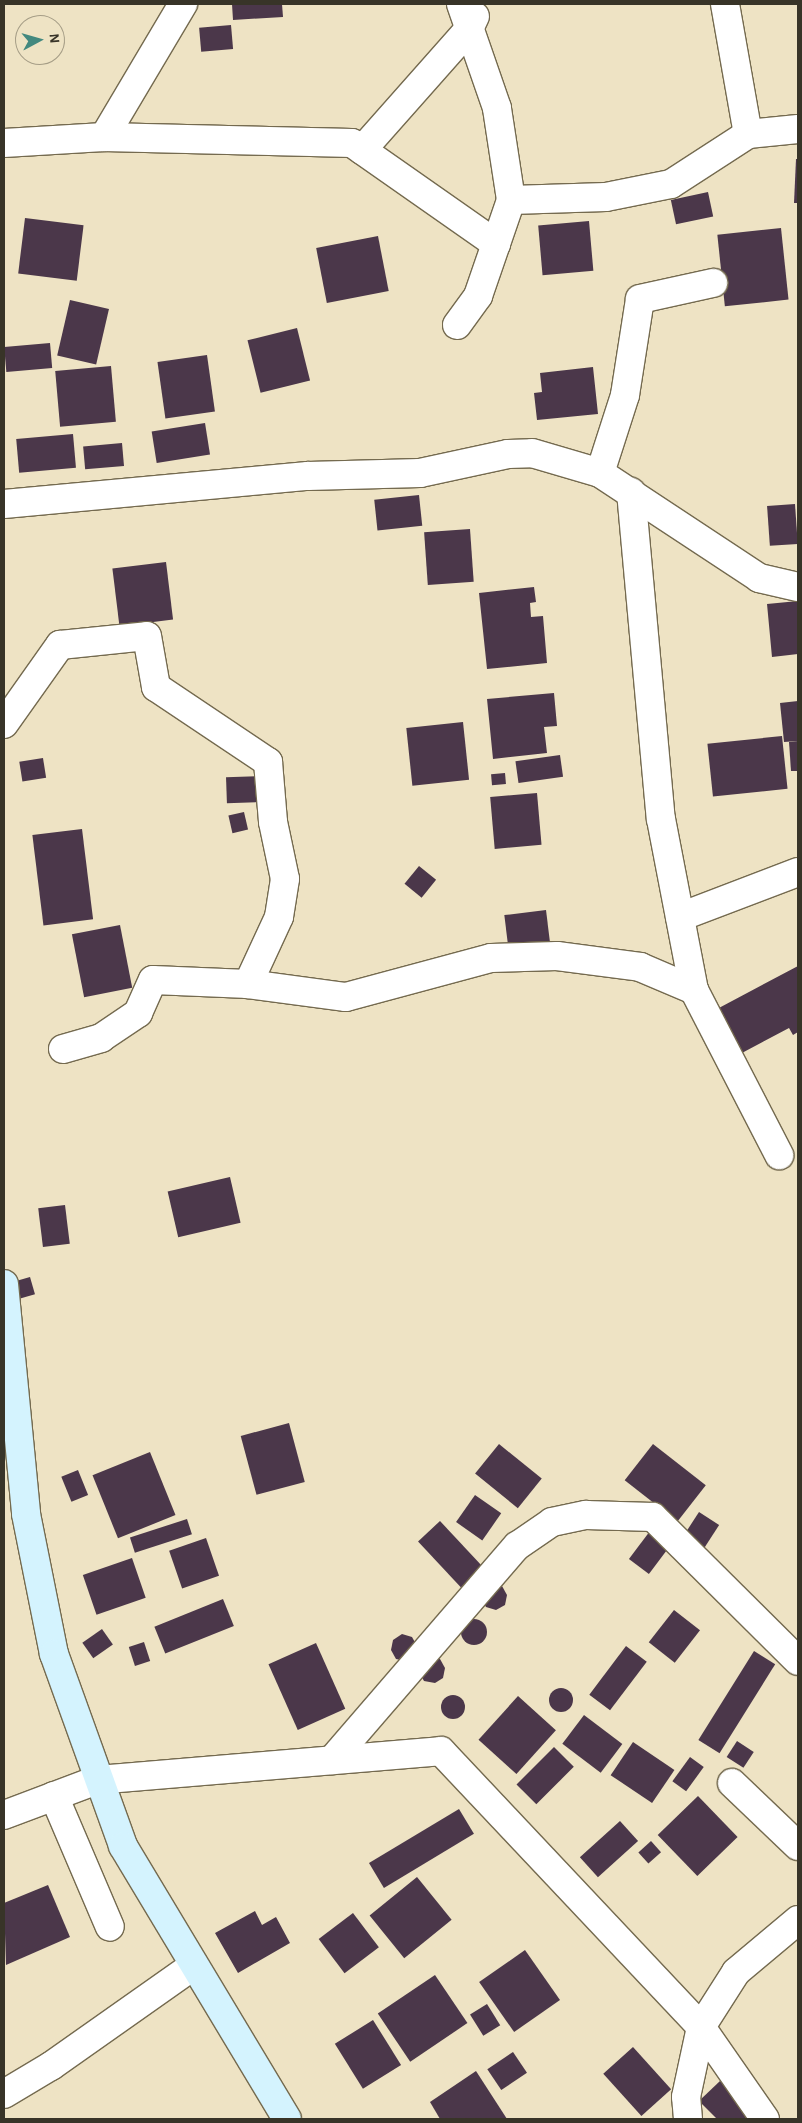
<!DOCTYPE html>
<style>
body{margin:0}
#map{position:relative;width:802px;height:2123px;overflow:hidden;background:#eee3c4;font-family:"Alegreya Sans",sans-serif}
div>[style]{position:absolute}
.building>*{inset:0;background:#4b374a;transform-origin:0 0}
.round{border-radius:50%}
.roads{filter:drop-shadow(1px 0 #746a4f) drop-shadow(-1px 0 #746a4f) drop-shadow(0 1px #746a4f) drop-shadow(0 -1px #746a4f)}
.street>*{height:28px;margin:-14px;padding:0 14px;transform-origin:14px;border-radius:14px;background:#fff}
.secondary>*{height:28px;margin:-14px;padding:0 14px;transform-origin:14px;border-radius:14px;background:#d4f3fe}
span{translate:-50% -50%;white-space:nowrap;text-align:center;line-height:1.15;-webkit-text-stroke:5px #eee3c4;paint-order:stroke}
.frame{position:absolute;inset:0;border:5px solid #383428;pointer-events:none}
.north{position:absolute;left:15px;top:15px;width:50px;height:50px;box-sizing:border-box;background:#eee3c4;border:1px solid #a59d86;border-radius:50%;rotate:84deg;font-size:14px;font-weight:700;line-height:20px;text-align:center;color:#383428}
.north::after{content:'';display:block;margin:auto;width:18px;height:22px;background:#43897f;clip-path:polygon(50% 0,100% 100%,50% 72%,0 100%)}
</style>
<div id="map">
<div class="building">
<div style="clip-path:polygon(232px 4px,282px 4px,283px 17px,233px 20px)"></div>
<div style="left:231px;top:25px;width:24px;height:32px;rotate:85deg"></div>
<div style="clip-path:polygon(796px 159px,798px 159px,798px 203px,794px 203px)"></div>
<div style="left:708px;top:192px;width:25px;height:38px;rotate:78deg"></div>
<div style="left:25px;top:218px;width:59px;height:56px;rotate:7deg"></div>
<div style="left:589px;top:221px;width:50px;height:51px;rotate:85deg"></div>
<div style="left:781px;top:228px;width:72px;height:64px;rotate:84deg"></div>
<div style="left:378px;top:236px;width:56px;height:63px;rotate:79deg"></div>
<div style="left:70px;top:300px;width:40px;height:57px;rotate:13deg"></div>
<div style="left:297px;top:328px;width:54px;height:51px;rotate:76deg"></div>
<div style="left:50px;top:343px;width:25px;height:46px;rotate:85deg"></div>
<div style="left:207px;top:355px;width:57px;height:50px;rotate:82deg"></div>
<div style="left:111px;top:366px;width:56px;height:56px;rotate:85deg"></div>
<div style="clip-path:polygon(593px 367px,598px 414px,537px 420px,534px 393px,542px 392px,540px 373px)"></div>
<div style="left:205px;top:423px;width:32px;height:54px;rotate:81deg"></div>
<div style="left:73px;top:434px;width:34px;height:57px;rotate:85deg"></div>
<div style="left:122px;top:443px;width:23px;height:39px;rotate:85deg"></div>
<div style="left:419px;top:495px;width:31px;height:45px;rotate:84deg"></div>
<div style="left:795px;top:504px;width:40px;height:28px;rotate:86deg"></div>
<div style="left:470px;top:529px;width:53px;height:46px;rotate:86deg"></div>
<div style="left:166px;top:562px;width:58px;height:54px;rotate:83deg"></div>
<div style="clip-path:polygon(534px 587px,536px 602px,530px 603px,531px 617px,543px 616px,547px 663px,487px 669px,479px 593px)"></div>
<div style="clip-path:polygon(798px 601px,798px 654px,772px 657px,767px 604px)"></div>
<div style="clip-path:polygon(554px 693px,557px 726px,544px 727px,547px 753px,493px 759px,487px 699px)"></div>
<div style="clip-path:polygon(798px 701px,798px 741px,784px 742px,780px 703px)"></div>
<div style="left:463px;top:722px;width:58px;height:57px;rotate:84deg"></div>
<div style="left:782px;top:736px;width:53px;height:75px;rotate:84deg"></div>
<div style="clip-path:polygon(798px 741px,798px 771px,791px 771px,789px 742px)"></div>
<div style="left:560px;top:755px;width:22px;height:45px;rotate:82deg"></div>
<div style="left:43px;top:758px;width:20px;height:24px;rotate:81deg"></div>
<div style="left:505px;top:773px;width:11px;height:14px;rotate:85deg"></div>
<div style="left:262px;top:776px;width:26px;height:36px;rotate:88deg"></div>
<div style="left:537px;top:793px;width:52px;height:47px;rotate:85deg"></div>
<div style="left:244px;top:812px;width:18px;height:16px;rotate:77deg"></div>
<div style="left:82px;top:829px;width:91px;height:50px;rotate:83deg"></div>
<div style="left:419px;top:866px;width:22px;height:23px;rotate:39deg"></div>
<div style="left:546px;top:910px;width:34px;height:42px;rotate:83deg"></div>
<div style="left:120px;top:925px;width:64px;height:49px;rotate:79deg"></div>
<div style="clip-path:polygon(798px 966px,798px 1032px,793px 1035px,789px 1028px,740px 1054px,717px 1009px)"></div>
<div style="left:230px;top:1177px;width:47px;height:64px;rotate:77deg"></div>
<div style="left:65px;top:1205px;width:39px;height:27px;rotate:83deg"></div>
<div style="left:30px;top:1277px;width:18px;height:19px;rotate:74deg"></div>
<div style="left:289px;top:1423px;width:61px;height:50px;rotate:75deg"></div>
<div style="left:499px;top:1444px;width:55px;height:38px;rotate:39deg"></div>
<div style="left:653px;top:1444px;width:67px;height:46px;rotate:38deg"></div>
<div style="left:150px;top:1452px;width:68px;height:62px;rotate:68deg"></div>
<div style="left:78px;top:1470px;width:27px;height:18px;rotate:68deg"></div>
<div style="left:475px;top:1495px;width:32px;height:33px;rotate:35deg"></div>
<div style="left:699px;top:1512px;width:24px;height:30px;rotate:33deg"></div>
<div style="left:187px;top:1519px;width:16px;height:60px;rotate:72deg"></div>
<div style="left:440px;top:1521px;width:63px;height:30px;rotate:47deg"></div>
<div style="left:650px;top:1531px;width:25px;height:35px;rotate:37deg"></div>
<div style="left:206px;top:1538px;width:40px;height:39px;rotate:71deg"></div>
<div style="left:132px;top:1558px;width:42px;height:52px;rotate:71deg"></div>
<div style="clip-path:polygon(492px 1583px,502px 1586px,507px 1595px,505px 1605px,496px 1610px,486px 1607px,481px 1599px)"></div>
<div style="left:223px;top:1599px;width:29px;height:74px;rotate:68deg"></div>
<div style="left:674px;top:1610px;width:33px;height:41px;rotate:38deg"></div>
<div class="round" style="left:461px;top:1619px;width:26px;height:26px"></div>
<div style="left:102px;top:1629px;width:19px;height:24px;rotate:55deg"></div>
<div style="clip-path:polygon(402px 1634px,412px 1637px,417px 1646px,406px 1661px,396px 1659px,391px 1650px,393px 1640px)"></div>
<div style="left:144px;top:1642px;width:20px;height:16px;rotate:72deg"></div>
<div style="left:316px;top:1643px;width:72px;height:52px;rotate:66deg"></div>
<div style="left:626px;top:1646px;width:26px;height:61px;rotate:37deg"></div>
<div style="left:754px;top:1651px;width:25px;height:105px;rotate:32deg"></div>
<div style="clip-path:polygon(431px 1656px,440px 1659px,445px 1668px,443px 1678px,435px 1683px,424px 1681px,419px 1672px)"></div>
<div class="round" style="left:549px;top:1688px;width:24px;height:24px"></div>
<div class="round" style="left:441px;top:1695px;width:24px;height:24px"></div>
<div style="left:518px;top:1696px;width:51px;height:59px;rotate:42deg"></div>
<div style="left:584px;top:1715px;width:48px;height:36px;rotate:37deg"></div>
<div style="left:737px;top:1741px;width:20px;height:19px;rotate:33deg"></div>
<div style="left:633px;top:1742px;width:50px;height:40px;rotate:34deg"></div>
<div style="left:554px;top:1747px;width:28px;height:53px;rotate:45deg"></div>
<div style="left:690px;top:1757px;width:17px;height:30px;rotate:36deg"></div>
<div style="left:698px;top:1796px;width:57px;height:56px;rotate:46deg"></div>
<div style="left:459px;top:1809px;width:29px;height:105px;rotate:59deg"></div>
<div style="left:620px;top:1821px;width:27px;height:54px;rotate:48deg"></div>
<div style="left:651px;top:1841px;width:15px;height:17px;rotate:48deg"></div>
<div style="left:417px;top:1877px;width:55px;height:61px;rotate:51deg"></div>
<div style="clip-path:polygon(48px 1885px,70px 1937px,6px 1965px,4px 1903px)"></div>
<div style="clip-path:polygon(255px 1911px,262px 1925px,276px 1917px,290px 1943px,238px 1973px,215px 1933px)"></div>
<div style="left:353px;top:1913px;width:43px;height:43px;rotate:53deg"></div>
<div style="left:525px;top:1950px;width:61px;height:56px;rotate:55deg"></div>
<div style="left:435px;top:1975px;width:58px;height:69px;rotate:56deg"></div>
<div style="left:487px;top:2004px;width:25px;height:20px;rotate:58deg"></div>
<div style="left:373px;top:2020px;width:53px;height:45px;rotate:58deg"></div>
<div style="left:633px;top:2047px;width:57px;height:40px;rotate:48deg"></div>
<div style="left:513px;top:2052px;width:25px;height:31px;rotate:56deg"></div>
<div style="clip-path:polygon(476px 2071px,507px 2119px,440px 2119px,430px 2102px)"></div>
<div style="clip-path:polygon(720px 2081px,754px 2115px,750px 2119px,717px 2119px,699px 2101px)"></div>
</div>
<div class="roads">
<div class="street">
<div style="left:725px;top:4px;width:132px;rotate:80deg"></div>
<div style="left:104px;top:137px;width:248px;rotate:1.4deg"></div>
<div style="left:352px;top:143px;width:176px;rotate:35deg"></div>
<div style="left:4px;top:143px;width:100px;rotate:-3.4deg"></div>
<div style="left:104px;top:137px;width:155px;rotate:-59.3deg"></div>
<div style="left:362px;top:150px;width:162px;rotate:-48.5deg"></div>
<div style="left:469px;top:29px;width:14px;rotate:-65deg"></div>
<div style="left:511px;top:200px;width:95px;rotate:-1.8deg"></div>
<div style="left:606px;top:197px;width:66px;rotate:-11.3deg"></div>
<div style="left:671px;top:184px;width:92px;rotate:-33deg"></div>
<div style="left:748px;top:134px;width:50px;rotate:-5.7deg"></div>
<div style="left:457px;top:325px;width:36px;rotate:-54deg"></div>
<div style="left:478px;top:296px;width:102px;rotate:-71deg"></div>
<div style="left:511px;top:200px;width:93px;rotate:-98.7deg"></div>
<div style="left:497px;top:108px;width:110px;rotate:-109.1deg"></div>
<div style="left:600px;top:473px;width:82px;rotate:-72.2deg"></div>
<div style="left:625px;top:395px;width:97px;rotate:-81.1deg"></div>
<div style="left:640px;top:299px;width:75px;rotate:-12.4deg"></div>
<div style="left:631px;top:492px;width:328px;rotate:84.8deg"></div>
<div style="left:661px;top:819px;width:174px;rotate:79.1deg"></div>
<div style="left:694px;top:990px;width:186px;rotate:62.7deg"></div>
<div style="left:4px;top:504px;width:305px;rotate:-5.3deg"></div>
<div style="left:308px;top:476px;width:112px;rotate:-1.5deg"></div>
<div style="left:420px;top:473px;width:90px;rotate:-12.2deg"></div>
<div style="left:508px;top:454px;width:24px;rotate:-2deg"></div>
<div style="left:532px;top:453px;width:71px;rotate:16.4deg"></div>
<div style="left:600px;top:473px;width:191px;rotate:33.4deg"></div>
<div style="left:759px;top:578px;width:40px;rotate:13deg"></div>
<div style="left:4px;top:724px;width:97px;rotate:-54.7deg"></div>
<div style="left:60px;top:645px;width:87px;rotate:-5.9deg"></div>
<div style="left:147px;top:636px;width:52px;rotate:80deg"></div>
<div style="left:156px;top:687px;width:135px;rotate:33.8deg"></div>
<div style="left:268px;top:762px;width:60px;rotate:85.2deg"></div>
<div style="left:273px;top:822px;width:58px;rotate:78.1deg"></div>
<div style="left:285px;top:879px;width:38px;rotate:99deg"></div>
<div style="left:279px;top:917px;width:74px;rotate:114.8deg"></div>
<div style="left:680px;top:917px;width:126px;rotate:-20.9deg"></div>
<div style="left:63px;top:1049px;width:40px;rotate:-16deg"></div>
<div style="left:101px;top:1038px;width:45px;rotate:-34deg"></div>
<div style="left:138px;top:1013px;width:36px;rotate:-66deg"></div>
<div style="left:153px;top:980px;width:95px;rotate:2.4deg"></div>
<div style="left:248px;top:984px;width:99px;rotate:7.6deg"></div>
<div style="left:346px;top:997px;width:150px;rotate:-15.1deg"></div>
<div style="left:491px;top:958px;width:66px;rotate:-1.7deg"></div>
<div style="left:557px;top:956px;width:84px;rotate:7.5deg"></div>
<div style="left:640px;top:967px;width:59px;rotate:23.1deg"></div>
<div style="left:332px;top:1760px;width:283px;rotate:-49.2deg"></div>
<div style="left:517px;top:1546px;width:42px;rotate:-34.4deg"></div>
<div style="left:552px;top:1522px;width:35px;rotate:-12deg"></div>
<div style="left:586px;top:1515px;width:67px;rotate:1.7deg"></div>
<div style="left:653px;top:1517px;width:204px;rotate:44.8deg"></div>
<div style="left:732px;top:1783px;width:91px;rotate:43.7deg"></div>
<div style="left:54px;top:1796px;width:142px;rotate:66.9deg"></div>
<div style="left:4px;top:1815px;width:99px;rotate:-20.6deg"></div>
<div style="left:97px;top:1780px;width:345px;rotate:-4.8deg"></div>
<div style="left:441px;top:1751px;width:379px;rotate:46.7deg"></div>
<div style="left:701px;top:2027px;width:112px;rotate:55.2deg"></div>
<div style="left:4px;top:2094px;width:55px;rotate:-30.8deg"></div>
<div style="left:51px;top:2066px;width:174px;rotate:-35.2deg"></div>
<div style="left:688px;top:2119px;width:22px;rotate:-95deg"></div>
<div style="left:686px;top:2097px;width:72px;rotate:-77.9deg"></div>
<div style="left:701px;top:2027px;width:65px;rotate:-57.5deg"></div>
<div style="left:736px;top:1972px;width:81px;rotate:-40deg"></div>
</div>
<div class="secondary">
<div style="left:4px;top:1284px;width:231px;rotate:84.5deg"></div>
<div style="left:26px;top:1514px;width:143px;rotate:78.7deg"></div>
<div style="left:54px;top:1654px;width:204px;rotate:70.2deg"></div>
<div style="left:123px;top:1846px;width:318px;rotate:59deg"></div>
</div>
</div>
<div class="frame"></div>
<div class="north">N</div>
</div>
